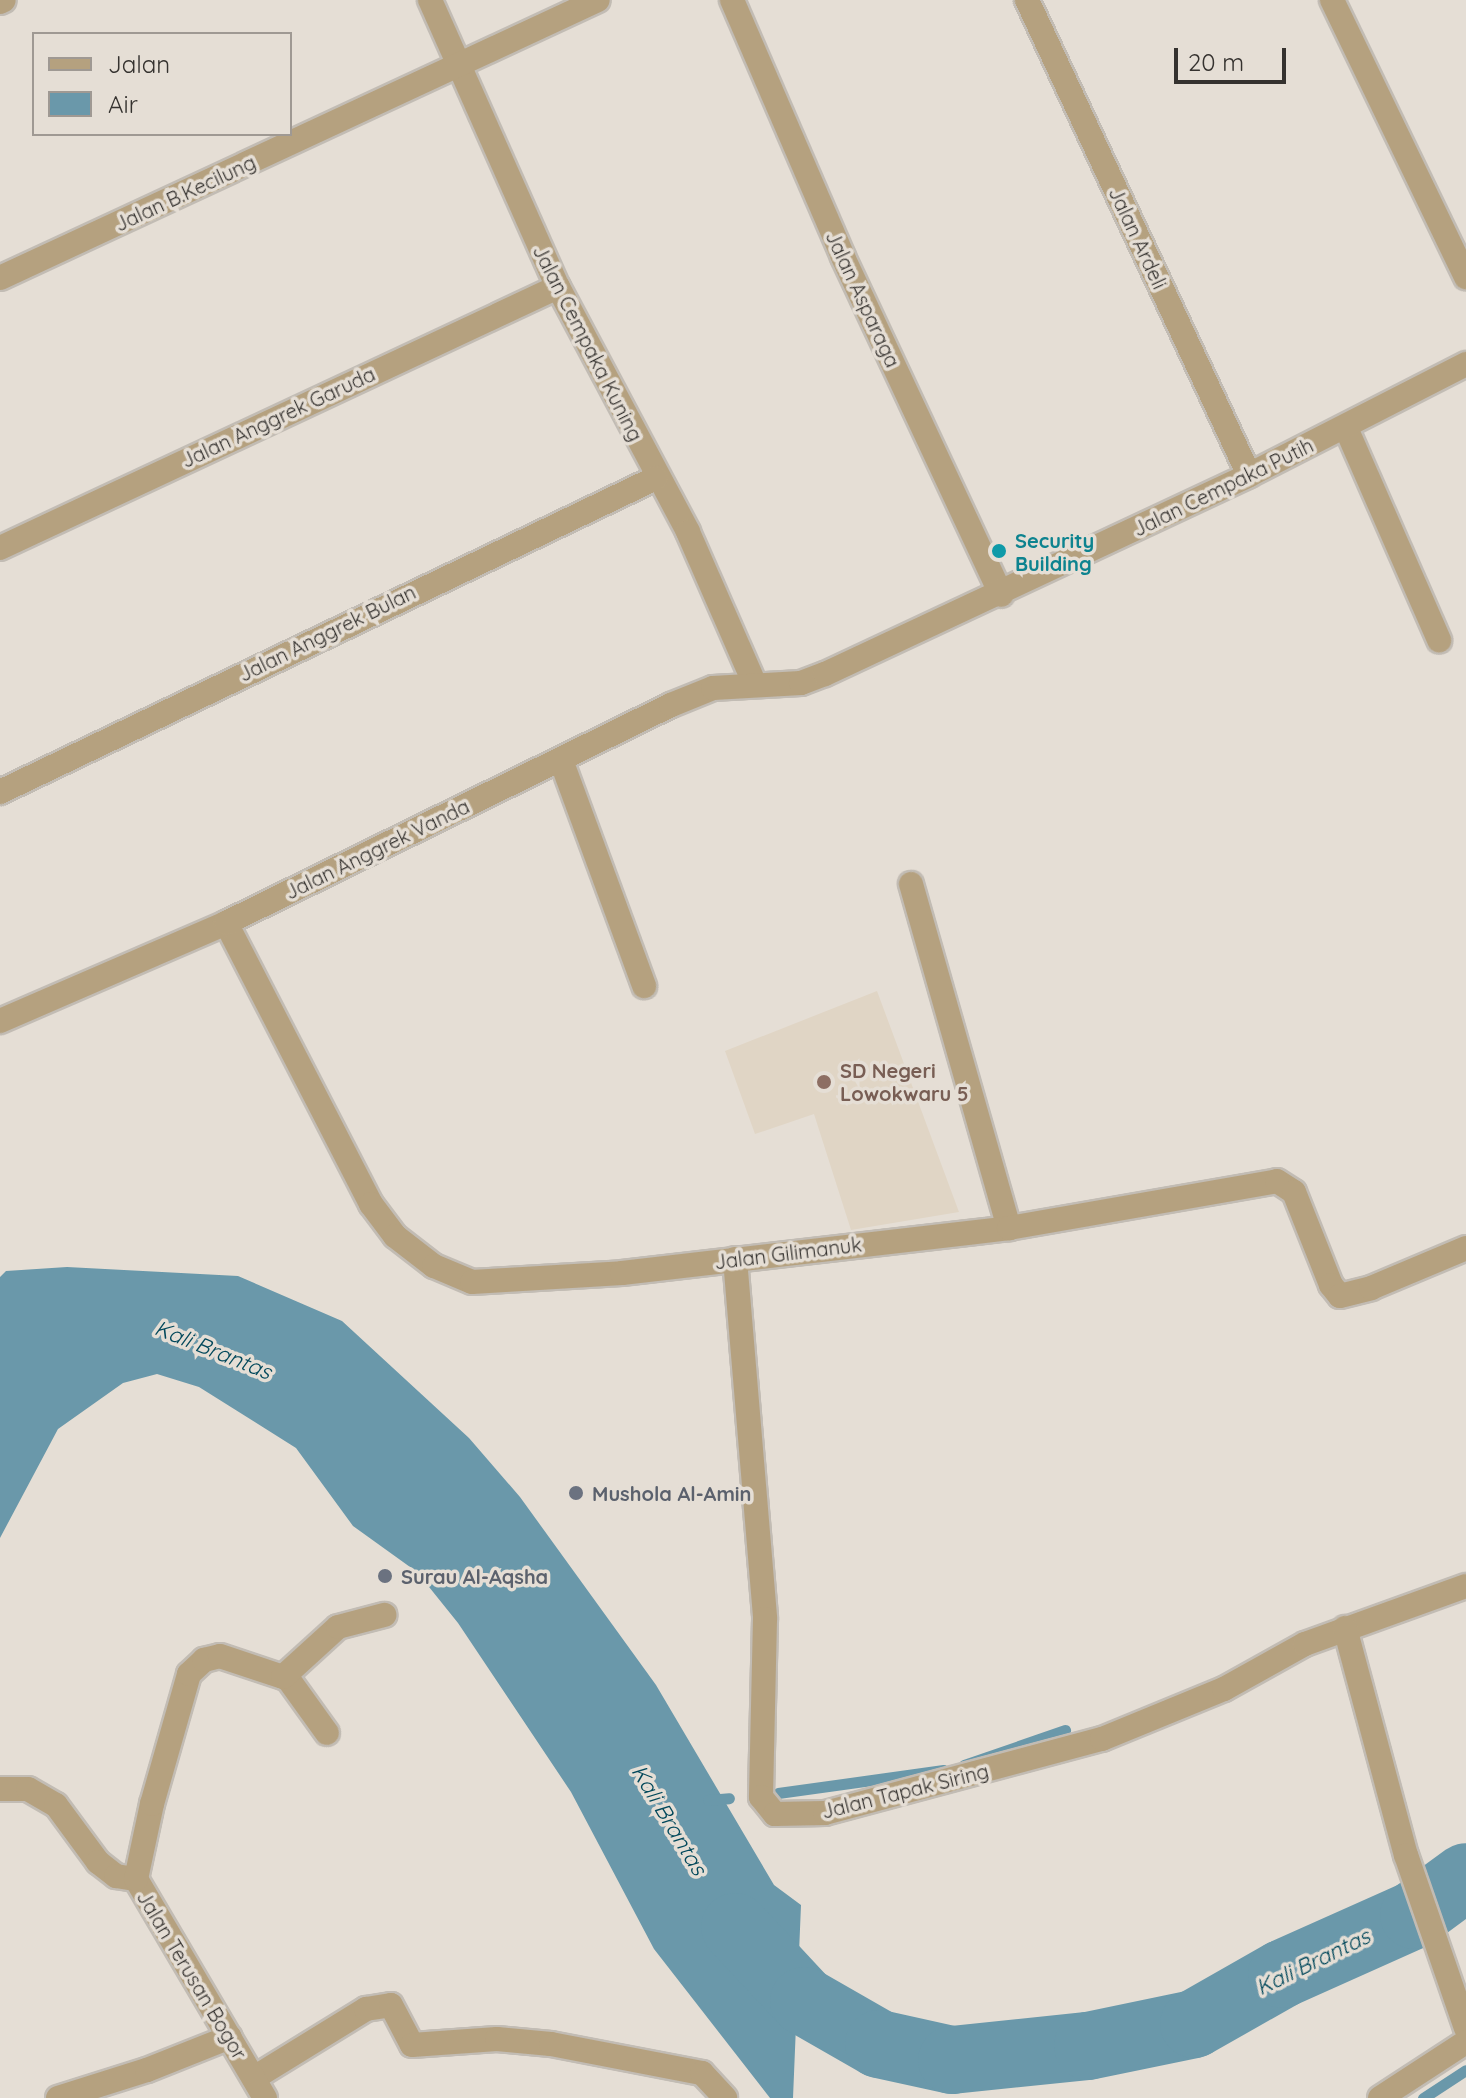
<!DOCTYPE html>
<style>
body{margin:0}
#map{position:relative;width:1466px;height:2098px;overflow:hidden;background:#e5ded5;font-family:Quicksand,sans-serif}
div>[style]{position:absolute}
.built>*{inset:0;background:#e0d5c5}
.water>*{inset:0;background:#6a98aa}
.stream>*{height:11px;margin:-5.5px;padding:0 5.5px;transform-origin:5.5px;border-radius:5.5px;background:#6a98aa}
.river>*{height:68px;margin:-34px;padding:0 34px;transform-origin:34px;border-radius:34px;background:#6a98aa}
.roads{filter:drop-shadow(2px 0 #c2bcb4) drop-shadow(-2px 0 #c2bcb4) drop-shadow(0 2px #c2bcb4) drop-shadow(0 -2px #c2bcb4)}
.minor>*{height:24px;margin:-12px;padding:0 12px;transform-origin:12px;border-radius:12px;background:#b5a17f}
.dots>*{width:22px;height:22px;translate:-50% -50%;box-sizing:border-box;border:4px solid #e5ded5;border-radius:50%}
span{translate:-50% -50%;white-space:nowrap;text-align:center;line-height:1.15;-webkit-text-stroke:7px #e5ded5;paint-order:stroke}
.street-label{font-size:20px;color:#35322f}
.culture-label{font-size:20px;color:#0d838f;font-weight:700}
.left{translate:0 -50%;text-align:left}
.education-label{font-size:20px;color:#785e54;font-weight:700}
.worship-label{font-size:20px;color:#5b616d;font-weight:700}
.water-label{font-size:22px;color:#02485b;font-style:italic}
.legend{position:absolute;left:32px;top:32px;width:260px;height:104px;box-sizing:border-box;background:#e5ded5;border:2px solid #9f9993;margin:0;padding:10px 14px;list-style:none;font-size:24px;color:#35322f}
.legend li{display:flex;align-items:center;gap:16px;height:40px}
.legend b{width:40px;border:2px solid #9f9993}
.scale{position:absolute;left:1174px;top:48px;width:112px;height:36px;box-sizing:border-box;border:4px solid #35322f;border-top:0;padding-left:10px;font-size:24px;line-height:28px;white-space:nowrap;color:#35322f;-webkit-text-stroke:6px #e5ded5;paint-order:stroke}
</style>
<div id="map">
<div class="built">
<div style="clip-path:polygon(877px 991px,959px 1212px,851px 1230px,814px 1114px,755px 1134px,725px 1051px)"></div>
</div>
<div class="water">
<div style="clip-path:polygon(67px 1267px,238px 1276px,342px 1321px,469px 1438px,520px 1497px,656px 1685px,774px 1885px,801px 1905px,793px 2098px,770px 2098px,654px 1949px,571px 1792px,458px 1623px,417px 1572px,353px 1526px,296px 1448px,199px 1387px,157px 1374px,123px 1383px,58px 1429px,0 1538px,0 1277px,6px 1271px)"></div>
</div>
<div class="stream">
<div style="left:964px;top:1765px;width:107px;rotate:-19.1deg"></div>
<div style="left:778px;top:1793px;width:167px;rotate:-7.9deg"></div>
<div style="left:708px;top:1800px;width:21px;rotate:-5deg"></div>
<div style="left:1423px;top:2098px;width:51px;rotate:-33.1deg"></div>
</div>
<div class="river">
<div style="left:735px;top:1927px;width:101px;rotate:47deg"></div>
<div style="left:804px;top:2001px;width:86px;rotate:29.8deg"></div>
<div style="left:879px;top:2044px;width:75px;rotate:12.4deg"></div>
<div style="left:952px;top:2060px;width:137px;rotate:-5.9deg"></div>
<div style="left:1088px;top:2046px;width:108px;rotate:-11.7deg"></div>
<div style="left:1194px;top:2024px;width:101px;rotate:-29.6deg"></div>
<div style="left:1282px;top:1974px;width:145px;rotate:-24.1deg"></div>
<div style="left:1414px;top:1915px;width:64px;rotate:-36.2deg"></div>
</div>
<div class="roads">
<div class="minor">
<div style="left:430px;top:0;width:314px;rotate:66deg"></div>
<div style="left:558px;top:287px;width:277px;rotate:62deg"></div>
<div style="left:688px;top:532px;width:164px;rotate:66.3deg"></div>
<div style="left:732px;top:0;width:280px;rotate:66.6deg"></div>
<div style="left:843px;top:257px;width:373px;rotate:64.9deg"></div>
<div style="left:1027px;top:0;width:524px;rotate:64.95deg"></div>
<div style="left:1332px;top:0;width:308px;rotate:64.2deg"></div>
<div style="left:0;top:2px;width:4px;rotate:-27deg"></div>
<div style="left:0;top:278px;width:659px;rotate:-24.93deg"></div>
<div style="left:1346px;top:428px;width:232px;rotate:66.3deg"></div>
<div style="left:0;top:548px;width:616px;rotate:-25.07deg"></div>
<div style="left:561px;top:760px;width:241px;rotate:69.8deg"></div>
<div style="left:0;top:792px;width:727px;rotate:-25.58deg"></div>
<div style="left:911px;top:884px;width:358px;rotate:74.1deg"></div>
<div style="left:226px;top:923px;width:316px;rotate:62.7deg"></div>
<div style="left:371px;top:1204px;width:40px;rotate:53deg"></div>
<div style="left:395px;top:1236px;width:49px;rotate:37.6deg"></div>
<div style="left:434px;top:1266px;width:41px;rotate:22.8deg"></div>
<div style="left:472px;top:1282px;width:150px;rotate:-3.4deg"></div>
<div style="left:622px;top:1273px;width:390px;rotate:-6.6deg"></div>
<div style="left:1009px;top:1228px;width:272px;rotate:-9.9deg"></div>
<div style="left:1277px;top:1181px;width:20px;rotate:33deg"></div>
<div style="left:1294px;top:1192px;width:100px;rotate:68.3deg"></div>
<div style="left:1331px;top:1285px;width:14px;rotate:51deg"></div>
<div style="left:1340px;top:1296px;width:32px;rotate:-14deg"></div>
<div style="left:1371px;top:1288px;width:103px;rotate:-22.8deg"></div>
<div style="left:0;top:1021px;width:246px;rotate:-23.4deg"></div>
<div style="left:226px;top:923px;width:496px;rotate:-26.1deg"></div>
<div style="left:671px;top:705px;width:45px;rotate:-22deg"></div>
<div style="left:713px;top:688px;width:88px;rotate:-3.3deg"></div>
<div style="left:801px;top:683px;width:26px;rotate:-21deg"></div>
<div style="left:825px;top:674px;width:468px;rotate:-25.1deg"></div>
<div style="left:1249px;top:475px;width:244px;rotate:-27.1deg"></div>
<div style="left:735px;top:1259px;width:361px;rotate:85.2deg"></div>
<div style="left:765px;top:1619px;width:178px;rotate:91.3deg"></div>
<div style="left:761px;top:1797px;width:22px;rotate:51deg"></div>
<div style="left:775px;top:1814px;width:50px;rotate:-1.1deg"></div>
<div style="left:825px;top:1813px;width:287px;rotate:-15deg"></div>
<div style="left:1102px;top:1739px;width:132px;rotate:-22.3deg"></div>
<div style="left:1224px;top:1689px;width:93px;rotate:-29.1deg"></div>
<div style="left:1305px;top:1644px;width:171px;rotate:-19.8deg"></div>
<div style="left:1345px;top:1628px;width:235px;rotate:75deg"></div>
<div style="left:1406px;top:1855px;width:183px;rotate:70.9deg"></div>
<div style="left:286px;top:1676px;width:70px;rotate:54.3deg"></div>
<div style="left:0;top:1789px;width:28px"></div>
<div style="left:28px;top:1789px;width:32px;rotate:30deg"></div>
<div style="left:56px;top:1805px;width:71px;rotate:53.6deg"></div>
<div style="left:98px;top:1862px;width:23px;rotate:38deg"></div>
<div style="left:116px;top:1876px;width:20px;rotate:9deg"></div>
<div style="left:254px;top:2078px;width:132px;rotate:-31.6deg"></div>
<div style="left:366px;top:2009px;width:25px;rotate:-9deg"></div>
<div style="left:391px;top:2005px;width:45px;rotate:62.3deg"></div>
<div style="left:412px;top:2045px;width:85px;rotate:-4deg"></div>
<div style="left:497px;top:2039px;width:54px;rotate:5.3deg"></div>
<div style="left:551px;top:2044px;width:154px;rotate:10.9deg"></div>
<div style="left:702px;top:2073px;width:34px;rotate:47deg"></div>
<div style="left:58px;top:2098px;width:93px;rotate:-17.5deg"></div>
<div style="left:147px;top:2070px;width:89px;rotate:-21.7deg"></div>
<div style="left:265px;top:2098px;width:254px;rotate:-120.5deg"></div>
<div style="left:136px;top:1879px;width:77px;rotate:-78deg"></div>
<div style="left:152px;top:1804px;width:135px;rotate:-74.1deg"></div>
<div style="left:189px;top:1674px;width:21px;rotate:-43deg"></div>
<div style="left:204px;top:1660px;width:16px;rotate:-14deg"></div>
<div style="left:220px;top:1656px;width:66px;rotate:18.4deg"></div>
<div style="left:283px;top:1677px;width:74px;rotate:-42.3deg"></div>
<div style="left:338px;top:1627px;width:48px;rotate:-14.6deg"></div>
<div style="left:1380px;top:2098px;width:103px;rotate:-33.1deg"></div>
</div>
</div>
<div class="dots">
<div style="left:999px;top:551px;background:#0f9aa8"></div>
<div style="left:824px;top:1082px;background:#8d6e63"></div>
<div style="left:576px;top:1493px;background:#6b7280"></div>
<div style="left:385px;top:1576px;background:#6b7280"></div>
</div>
<div class="street-label">
<span style="left:185px;top:193px;rotate:-25deg">Jalan B.Kecilung</span>
<span style="left:1138px;top:238px;rotate:65deg">Jalan Ardeli</span>
<span style="left:863px;top:299px;rotate:65deg">Jalan Asparaga</span>
<span style="left:588px;top:343px;rotate:63deg">Jalan Cempaka Kuning</span>
<span style="left:278px;top:417px;rotate:-25deg">Jalan Anggrek Garuda</span>
<span style="left:1223px;top:487px;rotate:-26deg">Jalan Cempaka Putih</span>
<span style="left:327px;top:633px;rotate:-26deg">Jalan Anggrek Bulan</span>
<span style="left:377px;top:849px;rotate:-26deg">Jalan Anggrek Vanda</span>
<span style="left:788px;top:1253px;rotate:-7deg">Jalan Gilimanuk</span>
<span style="left:905px;top:1791px;rotate:-14deg">Jalan Tapak Siring</span>
<span style="left:192px;top:1975px;rotate:59deg">Jalan Terusan Bogor</span>
</div>
<div class="culture-label">
<span class="left" style="left:1015px;top:552px">Security<br>Building</span>
</div>
<div class="education-label">
<span class="left" style="left:840px;top:1082px">SD Negeri<br>Lowokwaru 5</span>
</div>
<div class="worship-label">
<span class="left" style="left:592px;top:1493px">Mushola Al-Amin</span>
<span class="left" style="left:401px;top:1576px">Surau Al-Aqsha</span>
</div>
<div class="water-label">
<span style="left:213px;top:1350px;rotate:22deg">Kali Brantas</span>
<span style="left:669px;top:1820px;rotate:59deg">Kali Brantas</span>
<span style="left:1313px;top:1962px;rotate:-26deg">Kali Brantas</span>
</div>
<ul class="legend">
<li><b style="height:10px;background:#b5a17f"></b>Jalan</li>
<li><b style="height:22px;background:#6a98aa"></b>Air</li>
</ul>
<div class="scale">20 m</div>
</div>
